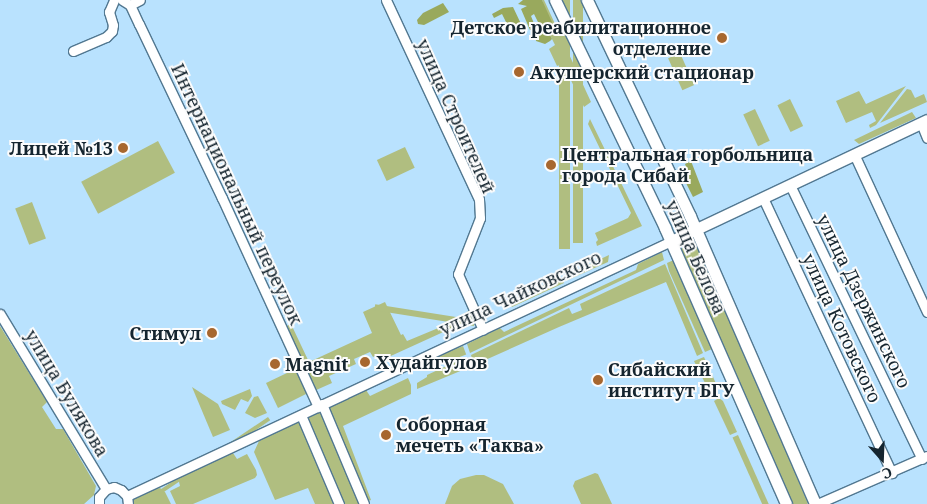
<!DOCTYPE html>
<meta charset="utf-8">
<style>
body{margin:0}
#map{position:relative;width:927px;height:504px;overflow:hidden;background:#b9e2fe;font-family:"Noto Serif",serif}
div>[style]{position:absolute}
.green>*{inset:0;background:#b0be80;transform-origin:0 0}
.forest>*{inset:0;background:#99a95d}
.roads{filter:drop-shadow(1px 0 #527891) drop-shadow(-1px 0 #527891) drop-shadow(0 1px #527891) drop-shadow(0 -1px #527891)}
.minor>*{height:9px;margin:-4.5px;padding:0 4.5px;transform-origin:4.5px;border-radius:4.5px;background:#fff}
.major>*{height:11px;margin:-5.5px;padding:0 5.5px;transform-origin:5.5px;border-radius:5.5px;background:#fff}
.dots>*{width:14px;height:14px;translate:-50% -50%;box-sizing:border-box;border:2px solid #fcfcfc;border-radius:50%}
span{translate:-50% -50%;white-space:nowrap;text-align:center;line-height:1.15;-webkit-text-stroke:4px #fcfcfc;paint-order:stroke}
.poi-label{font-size:18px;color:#15252f;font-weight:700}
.right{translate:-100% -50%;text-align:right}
.left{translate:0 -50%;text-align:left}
.street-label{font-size:18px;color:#15252f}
.north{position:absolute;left:857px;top:434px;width:50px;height:50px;-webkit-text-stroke:4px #fcfcfc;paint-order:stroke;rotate:160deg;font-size:14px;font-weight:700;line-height:20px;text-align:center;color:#15252f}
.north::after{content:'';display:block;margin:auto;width:18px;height:22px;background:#15252f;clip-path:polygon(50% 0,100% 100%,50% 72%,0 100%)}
</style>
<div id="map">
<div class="green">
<div style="clip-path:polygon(542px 0,544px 0,591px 102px,584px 107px,563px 64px,557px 66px,549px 49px,555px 45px,547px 29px,550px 26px)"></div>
<div style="left:559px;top:0;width:11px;height:249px"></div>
<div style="left:573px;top:0;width:10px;height:243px"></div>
<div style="left:680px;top:53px;width:35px;height:13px;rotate:66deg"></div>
<div style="clip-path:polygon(906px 86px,876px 125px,870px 128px,869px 125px,876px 121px,872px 112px,846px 123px,836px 101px,859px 91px,866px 104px)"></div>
<div style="clip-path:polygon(907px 89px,911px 90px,915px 98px,924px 94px,927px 102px,880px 123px)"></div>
<div style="left:790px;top:99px;width:30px;height:14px;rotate:64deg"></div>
<div style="left:755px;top:109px;width:35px;height:13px;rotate:65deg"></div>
<div style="clip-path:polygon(912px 112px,916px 118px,859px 144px,854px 140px)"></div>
<div style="clip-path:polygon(590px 119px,642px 226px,597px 246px,596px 242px,598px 240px,595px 233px,628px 218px,631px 213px,588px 124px)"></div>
<div style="left:158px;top:141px;width:36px;height:87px;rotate:62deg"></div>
<div style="left:405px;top:147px;width:23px;height:31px;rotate:65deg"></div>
<div style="left:32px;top:202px;width:39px;height:18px;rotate:69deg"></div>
<div style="left:697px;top:242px;width:284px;height:20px;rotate:67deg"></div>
<div style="clip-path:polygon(662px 252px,664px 260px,470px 353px,467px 344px,500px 328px,504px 332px,636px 270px,638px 264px)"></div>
<div style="clip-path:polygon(609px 255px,608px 262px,568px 280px,567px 275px)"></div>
<div style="clip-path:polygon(676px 259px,712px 349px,705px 352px,669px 271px,667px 263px)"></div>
<div style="clip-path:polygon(665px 264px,703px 353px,697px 356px,666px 282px,559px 327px,474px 365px,471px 355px,569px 308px,572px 314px,582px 310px,580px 304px)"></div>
<div style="clip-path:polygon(561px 277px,564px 283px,512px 307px,510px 305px,511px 301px)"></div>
<div style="clip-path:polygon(385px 302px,401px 335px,403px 334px,407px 341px,448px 324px,470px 310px,474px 318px,382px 360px,379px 354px,373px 357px,370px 352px,354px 359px,356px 364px,329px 376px,332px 383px,314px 391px,284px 327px,291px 324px,309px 362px,372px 333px,363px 312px)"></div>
<div style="left:475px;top:320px;width:6px;height:101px;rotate:99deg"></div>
<div style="clip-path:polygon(0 326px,47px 402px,42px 407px,56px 429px,63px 429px,96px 486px,94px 495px,84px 504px,0 504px)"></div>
<div style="left:463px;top:346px;width:9px;height:43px;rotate:69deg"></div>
<div style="clip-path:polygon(466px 357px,470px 367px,417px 389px,417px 383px,427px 377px,427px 375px)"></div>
<div style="clip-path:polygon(704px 357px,718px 388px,716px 393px,711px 395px,694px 361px)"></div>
<div style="clip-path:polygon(289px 372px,299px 373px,308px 393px,278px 408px,266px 383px)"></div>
<div style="clip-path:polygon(408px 378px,411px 385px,411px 394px,343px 426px,371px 500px,361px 504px,345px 504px,305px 419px,366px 390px,370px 396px)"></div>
<div style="clip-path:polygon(192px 387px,218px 404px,230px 430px,213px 437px)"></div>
<div style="clip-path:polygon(250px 389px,252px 396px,248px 402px,241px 399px,235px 410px,222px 404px,221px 401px)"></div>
<div style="clip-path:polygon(258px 396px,267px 413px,255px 418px,245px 413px,254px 397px)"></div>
<div style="clip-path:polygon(719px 398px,723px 401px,737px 432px,730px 435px,714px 401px)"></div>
<div style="left:268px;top:417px;width:4px;height:140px;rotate:56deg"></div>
<div style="clip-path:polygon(301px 420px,338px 504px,315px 504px,308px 488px,275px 500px,254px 452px,259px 441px)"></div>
<div style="left:738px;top:435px;width:76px;height:6px;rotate:66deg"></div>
<div style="clip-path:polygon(233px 453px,237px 459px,247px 454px,256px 470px,257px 475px,255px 478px,193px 504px,176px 504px,170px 491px,180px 486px,178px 478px)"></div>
<div style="clip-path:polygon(595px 473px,598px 474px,612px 504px,581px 504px,573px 486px,575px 481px)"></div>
<div style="clip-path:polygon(476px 475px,484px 475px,503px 484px,514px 504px,445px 504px,452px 486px,460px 479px)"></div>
<div style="clip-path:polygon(160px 488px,165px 492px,171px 504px,131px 504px,135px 498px,154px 489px)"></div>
</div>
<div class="forest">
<div style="clip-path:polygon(523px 0,542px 0,552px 22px,547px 29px,552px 39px,550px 41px,545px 44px,536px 41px,535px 33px,540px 26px,534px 14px,531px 16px,535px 26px,533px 30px,530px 30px,521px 9px,527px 6px,518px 4px)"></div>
<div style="clip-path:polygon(443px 3px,449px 12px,424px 25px,418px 24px,417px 20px,423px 13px)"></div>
<div style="clip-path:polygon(513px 7px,522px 26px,520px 33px,517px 34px,512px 26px,508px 26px,502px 14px,494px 18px,492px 14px,503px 8px)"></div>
<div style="clip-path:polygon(691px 161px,703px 192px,693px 197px,683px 177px,689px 174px,685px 164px)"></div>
</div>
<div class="roads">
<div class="minor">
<div style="left:122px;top:0;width:9px;rotate:32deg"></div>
<div style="left:130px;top:5px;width:21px;rotate:65deg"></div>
<div style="left:139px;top:24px;width:193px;rotate:64.5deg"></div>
<div style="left:222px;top:198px;width:230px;rotate:65.3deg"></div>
<div style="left:386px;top:0;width:220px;rotate:65deg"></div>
<div style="left:479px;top:199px;width:19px;rotate:87deg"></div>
<div style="left:480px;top:218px;width:60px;rotate:111.4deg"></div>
<div style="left:458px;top:274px;width:61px;rotate:65.9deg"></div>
<div style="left:130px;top:5px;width:11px;rotate:-27deg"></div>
<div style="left:73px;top:51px;width:36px;rotate:-23deg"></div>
<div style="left:106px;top:37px;width:8px;rotate:-45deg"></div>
<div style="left:112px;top:31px;width:6px;rotate:-81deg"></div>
<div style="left:113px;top:25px;width:14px;rotate:-107deg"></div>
<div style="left:109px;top:12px;width:13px;rotate:-67deg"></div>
<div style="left:921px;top:123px;width:16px;rotate:68deg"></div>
<div style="left:854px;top:154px;width:174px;rotate:65.2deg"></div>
<div style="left:790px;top:185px;width:304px;rotate:64.3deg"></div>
<div style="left:763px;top:198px;width:304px;rotate:64.9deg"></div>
<div style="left:0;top:314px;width:205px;rotate:58.8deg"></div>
<div style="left:322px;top:404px;width:108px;rotate:67.2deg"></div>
<div style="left:301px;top:415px;width:97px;rotate:66.9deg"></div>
<div style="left:127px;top:496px;width:601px;rotate:-25.11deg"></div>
<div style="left:99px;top:504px;width:7px;rotate:-90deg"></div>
<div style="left:99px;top:497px;width:11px;rotate:-49deg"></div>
<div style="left:106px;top:489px;width:8px;rotate:-14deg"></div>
<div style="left:114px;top:487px;width:8px;rotate:23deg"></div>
<div style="left:121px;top:490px;width:8px;rotate:45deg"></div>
<div style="left:127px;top:496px;width:8px;rotate:83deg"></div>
<div style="left:817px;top:504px;width:120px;rotate:-23.6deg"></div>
</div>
<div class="major">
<div style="left:555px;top:0;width:253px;rotate:64.2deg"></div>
<div style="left:665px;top:228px;width:301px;rotate:66.3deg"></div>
<div style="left:587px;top:0;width:239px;rotate:64.5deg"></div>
<div style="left:690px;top:216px;width:314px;rotate:66.5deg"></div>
<div style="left:671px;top:241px;width:283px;rotate:-25.3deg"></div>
</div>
</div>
<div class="dots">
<div style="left:722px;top:38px;background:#a7672f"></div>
<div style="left:519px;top:72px;background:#a7672f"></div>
<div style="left:123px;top:148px;background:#a7672f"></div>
<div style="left:551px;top:165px;background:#a7672f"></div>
<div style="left:212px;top:333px;background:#a7672f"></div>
<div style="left:365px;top:362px;background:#a7672f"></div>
<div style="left:275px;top:364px;background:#a7672f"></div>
<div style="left:598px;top:380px;background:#a7672f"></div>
<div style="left:386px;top:435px;background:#a7672f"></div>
</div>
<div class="poi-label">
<span class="right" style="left:711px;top:38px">Детское реабилитационное<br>отделение</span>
<span class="left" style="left:530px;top:72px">Акушерский стационар</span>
<span class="right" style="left:113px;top:148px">Лицей №13</span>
<span class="left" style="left:562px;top:165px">Центральная горбольница<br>города Сибай</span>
<span class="right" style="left:201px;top:333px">Стимул</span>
<span class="left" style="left:376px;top:362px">Худайгулов</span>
<span class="left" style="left:285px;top:364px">Magnit</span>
<span class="left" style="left:608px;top:380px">Сибайский<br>институт БГУ</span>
<span class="left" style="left:396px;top:435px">Соборная<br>мечеть «Таква»</span>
</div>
<div class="street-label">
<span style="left:456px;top:116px;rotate:66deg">улица Строителей</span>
<span style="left:237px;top:194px;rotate:65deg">Интернациональный переулок</span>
<span style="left:696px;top:257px;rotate:66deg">улица Белова</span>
<span style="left:520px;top:293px;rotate:-25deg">улица Чайковского</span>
<span style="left:864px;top:301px;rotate:64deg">улица Дзержинского</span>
<span style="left:842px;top:328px;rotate:65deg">улица Котовского</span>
<span style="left:67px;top:393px;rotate:59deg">улица Булякова</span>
</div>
<div class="north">С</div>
</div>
